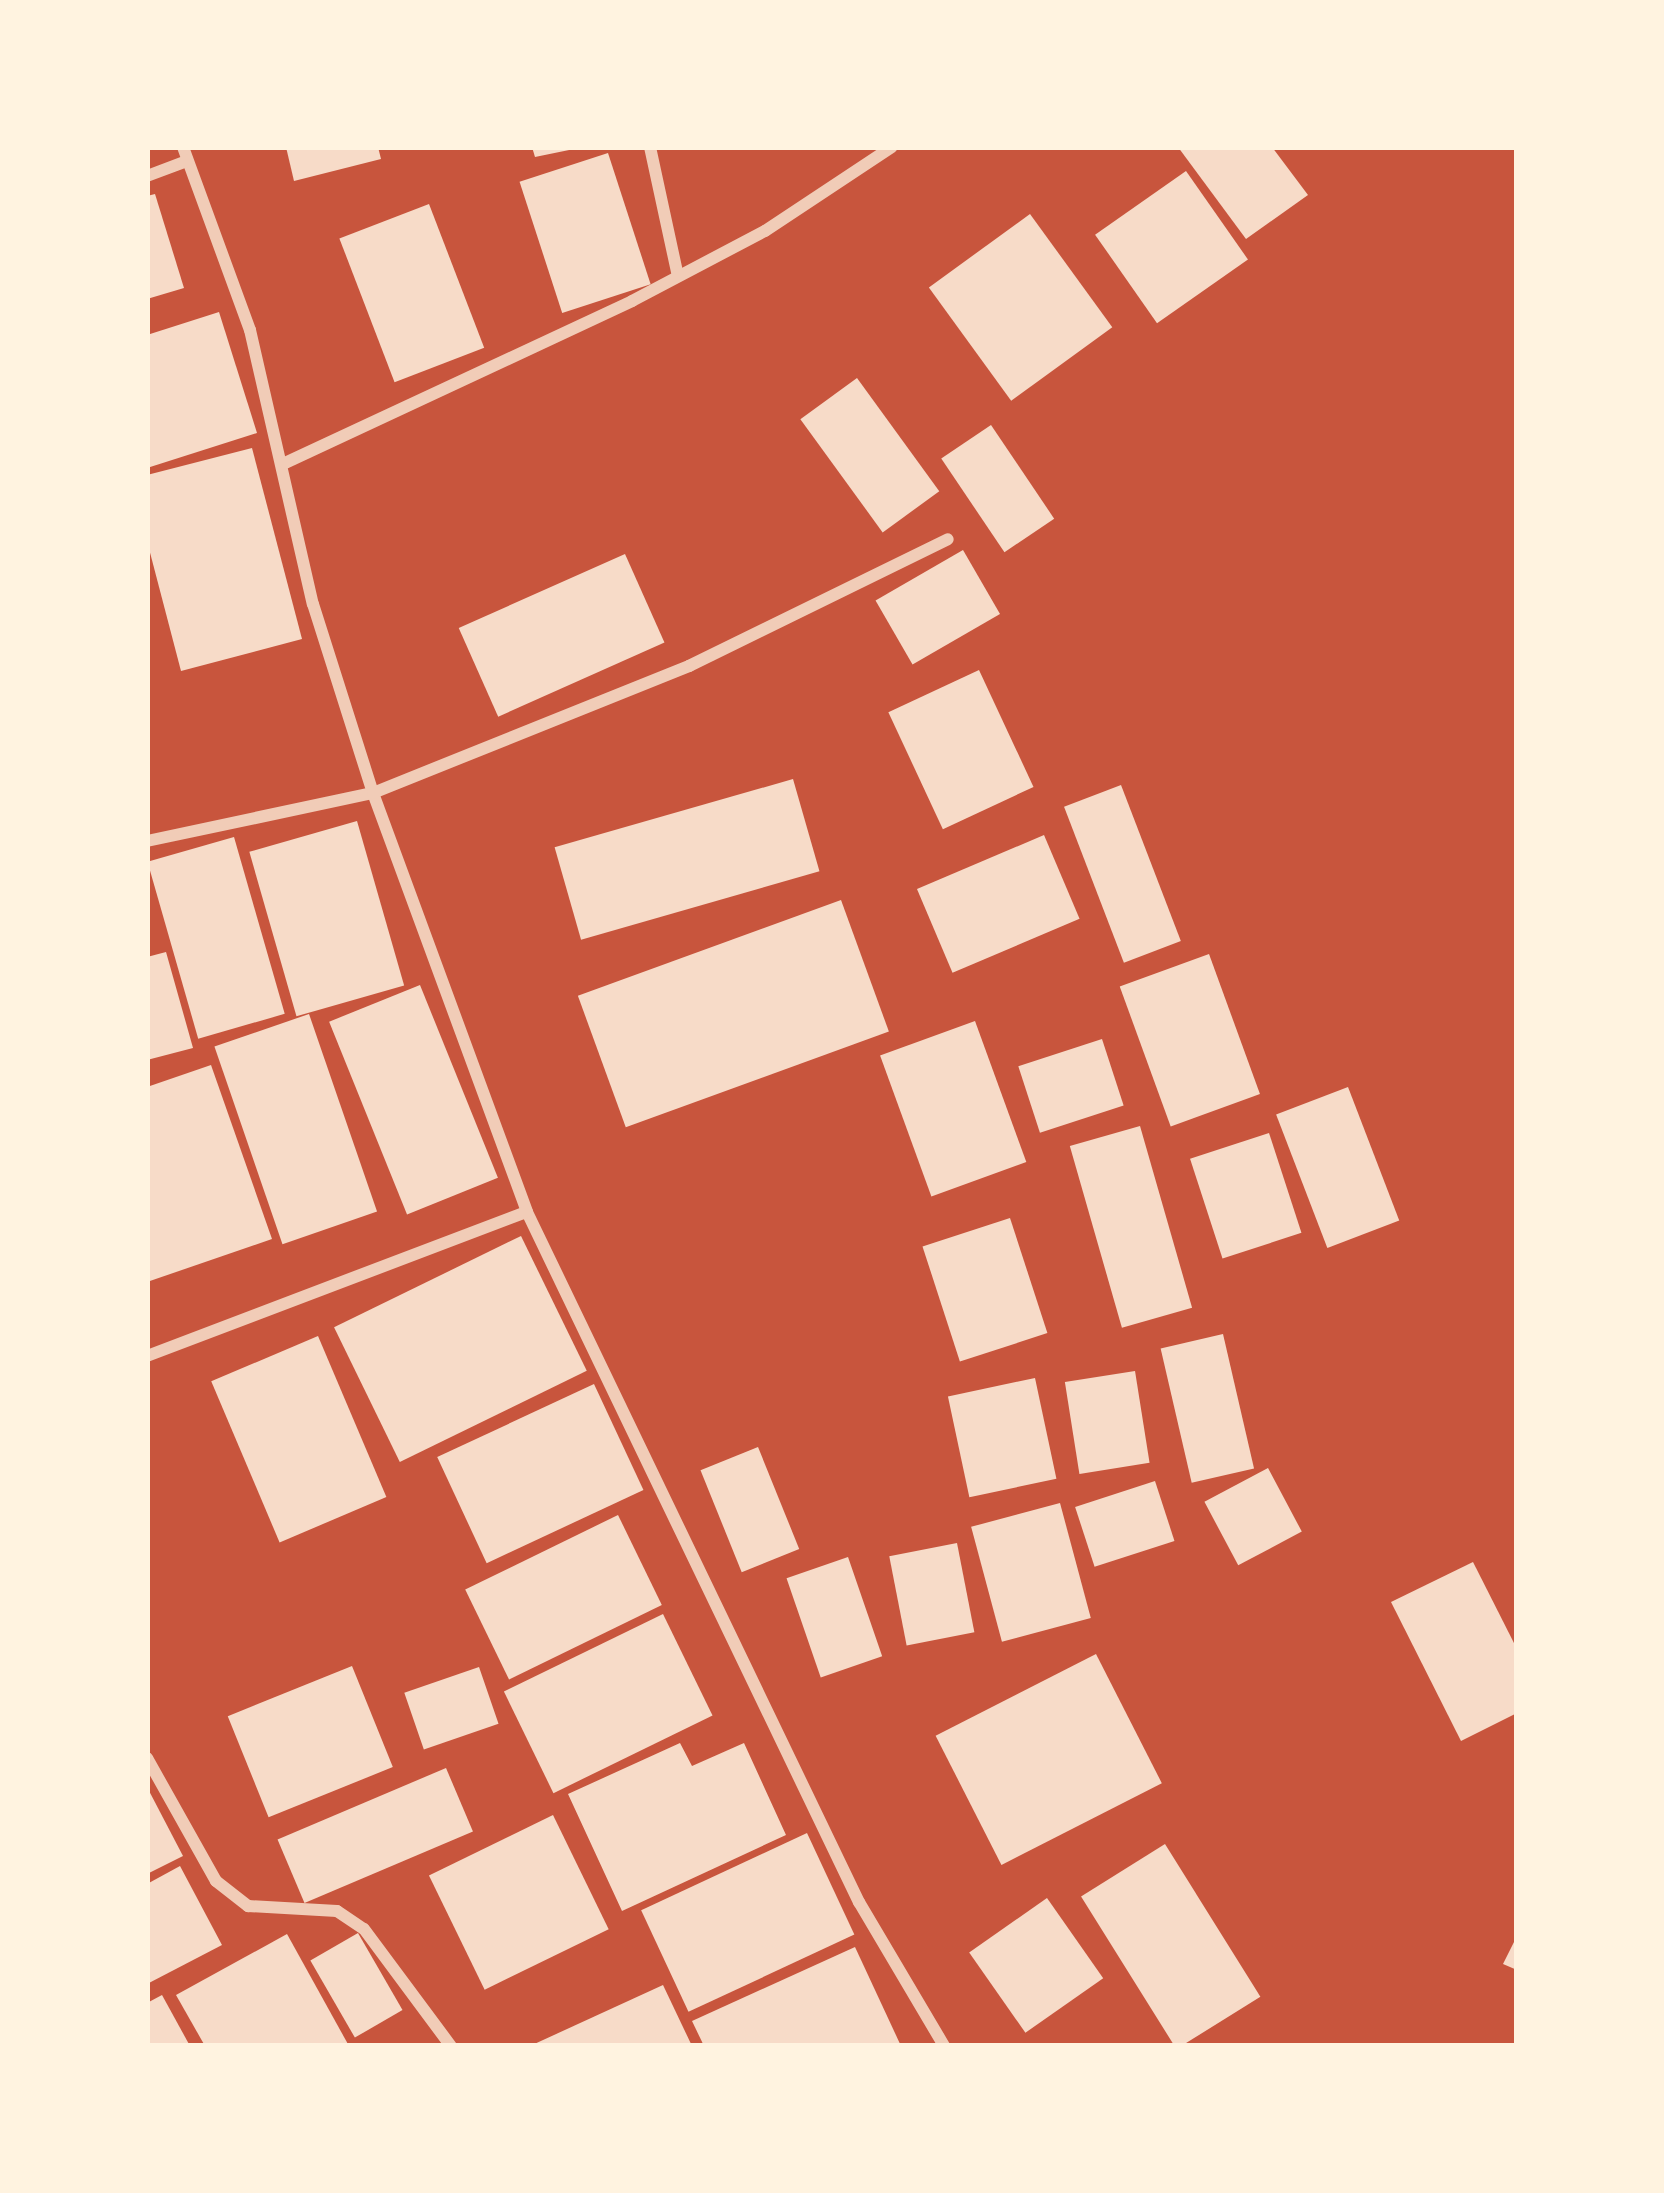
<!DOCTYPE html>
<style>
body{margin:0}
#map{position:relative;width:1664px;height:2193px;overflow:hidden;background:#c8553d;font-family:Helvetica,sans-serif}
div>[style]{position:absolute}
.building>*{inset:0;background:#f7dbc8;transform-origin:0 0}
.minor>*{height:12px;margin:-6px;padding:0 6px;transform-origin:6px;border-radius:6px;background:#f1ccb7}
span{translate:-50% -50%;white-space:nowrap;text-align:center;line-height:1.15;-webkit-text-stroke:12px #fff3e0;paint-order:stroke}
.frame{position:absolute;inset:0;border:150px solid #fff3e0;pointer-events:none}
</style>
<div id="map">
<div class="building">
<div style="clip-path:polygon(286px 147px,378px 147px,381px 159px,294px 181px)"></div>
<div style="clip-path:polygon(532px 147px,574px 147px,574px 149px,535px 157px)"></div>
<div style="clip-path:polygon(1178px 147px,1272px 147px,1308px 195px,1246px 239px)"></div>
<div style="left:608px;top:153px;width:138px;height:93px;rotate:72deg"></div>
<div style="left:1186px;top:171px;width:108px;height:111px;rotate:55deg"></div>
<div style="clip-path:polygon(155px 194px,184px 288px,147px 299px,147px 196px)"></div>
<div style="left:429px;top:204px;width:154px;height:96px;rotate:69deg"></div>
<div style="left:1030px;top:214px;width:140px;height:125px;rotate:54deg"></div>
<div style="clip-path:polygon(219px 312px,257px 433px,147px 468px,147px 335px)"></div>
<div style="left:857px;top:378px;width:140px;height:70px;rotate:54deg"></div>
<div style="left:991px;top:425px;width:113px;height:60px;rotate:56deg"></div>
<div style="clip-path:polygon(252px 448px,302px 639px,181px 671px,147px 541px,147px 475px)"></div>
<div style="left:963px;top:550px;width:74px;height:101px;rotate:60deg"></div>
<div style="left:625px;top:554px;width:97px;height:182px;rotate:66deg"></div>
<div style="left:979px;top:670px;width:129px;height:100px;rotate:65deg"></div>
<div style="left:793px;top:779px;width:96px;height:248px;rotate:74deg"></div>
<div style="left:1121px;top:785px;width:167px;height:61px;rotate:69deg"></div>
<div style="left:357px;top:821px;width:171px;height:112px;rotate:74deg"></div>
<div style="left:1044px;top:835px;width:91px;height:138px;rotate:67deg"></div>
<div style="left:234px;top:837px;width:184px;height:90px;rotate:74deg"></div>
<div style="left:841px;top:900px;width:140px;height:280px;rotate:70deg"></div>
<div style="clip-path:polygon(166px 952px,193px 1048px,147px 1060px,147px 957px)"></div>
<div style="left:1209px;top:954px;width:149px;height:95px;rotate:70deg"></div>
<div style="left:420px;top:985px;width:208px;height:98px;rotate:68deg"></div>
<div style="left:309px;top:1014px;width:209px;height:100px;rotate:71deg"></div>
<div style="left:975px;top:1021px;width:150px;height:101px;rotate:70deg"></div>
<div style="left:1102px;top:1039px;width:70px;height:88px;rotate:72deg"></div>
<div style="clip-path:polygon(211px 1065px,272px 1239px,147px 1282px,147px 1087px)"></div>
<div style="left:1348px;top:1087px;width:143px;height:77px;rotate:69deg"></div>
<div style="left:1140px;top:1126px;width:189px;height:73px;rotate:74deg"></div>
<div style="left:1269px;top:1133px;width:105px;height:83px;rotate:72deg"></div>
<div style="left:1010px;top:1218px;width:121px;height:92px;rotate:72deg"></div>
<div style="left:521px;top:1236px;width:150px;height:208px;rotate:64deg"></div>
<div style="left:1223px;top:1334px;width:138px;height:64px;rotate:77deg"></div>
<div style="left:318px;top:1336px;width:175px;height:116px;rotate:67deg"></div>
<div style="left:1135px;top:1371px;width:93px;height:71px;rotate:81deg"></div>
<div style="left:1035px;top:1378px;width:103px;height:89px;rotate:78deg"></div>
<div style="left:594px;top:1384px;width:117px;height:173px;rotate:65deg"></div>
<div style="left:758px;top:1447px;width:110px;height:62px;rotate:68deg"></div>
<div style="left:1268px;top:1468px;width:72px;height:72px;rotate:62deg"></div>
<div style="left:1155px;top:1481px;width:63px;height:84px;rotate:72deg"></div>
<div style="left:1060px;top:1503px;width:119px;height:92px;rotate:75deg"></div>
<div style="left:618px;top:1515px;width:100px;height:170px;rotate:64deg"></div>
<div style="left:957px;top:1543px;width:91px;height:69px;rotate:79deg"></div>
<div style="left:848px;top:1557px;width:105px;height:65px;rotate:71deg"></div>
<div style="clip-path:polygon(1473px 1562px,1517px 1649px,1517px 1713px,1461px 1741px,1391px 1602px)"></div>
<div style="left:663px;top:1614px;width:113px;height:177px;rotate:64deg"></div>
<div style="left:1096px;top:1654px;width:145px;height:180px;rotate:63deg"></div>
<div style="left:352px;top:1666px;width:109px;height:134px;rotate:68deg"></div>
<div style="left:479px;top:1667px;width:60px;height:79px;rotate:71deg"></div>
<div style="clip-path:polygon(680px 1743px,692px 1766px,744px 1743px,786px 1835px,622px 1911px,568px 1794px)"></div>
<div style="left:446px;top:1768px;width:69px;height:183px;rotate:67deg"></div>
<div style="clip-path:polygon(147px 1787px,183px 1856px,147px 1874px)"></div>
<div style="left:553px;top:1815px;width:127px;height:138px;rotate:64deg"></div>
<div style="left:807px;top:1833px;width:112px;height:183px;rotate:65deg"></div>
<div style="left:1165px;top:1844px;width:180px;height:99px;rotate:58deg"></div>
<div style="clip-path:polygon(180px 1866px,222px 1945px,147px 1984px,147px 1884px)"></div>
<div style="left:1047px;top:1898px;width:98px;height:95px;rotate:55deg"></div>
<div style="left:358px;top:1933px;width:89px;height:55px;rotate:60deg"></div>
<div style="clip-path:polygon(287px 1934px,349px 2046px,205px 2046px,176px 1995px)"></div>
<div style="clip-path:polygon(1517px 1936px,1517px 1970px,1503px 1964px)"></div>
<div style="clip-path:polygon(855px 1947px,901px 2046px,704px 2046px,692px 2021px)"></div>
<div style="clip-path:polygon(663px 1985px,692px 2046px,530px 2046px)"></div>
<div style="clip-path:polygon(162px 1995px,190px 2046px,147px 2046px,147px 2003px)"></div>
</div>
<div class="minor">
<div style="left:183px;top:147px;width:195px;rotate:69.9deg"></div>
<div style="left:250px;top:330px;width:281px;rotate:77.1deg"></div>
<div style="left:313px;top:604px;width:198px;rotate:72.4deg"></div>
<div style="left:373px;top:793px;width:446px;rotate:69.8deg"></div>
<div style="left:527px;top:1212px;width:766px;rotate:64.31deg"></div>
<div style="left:859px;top:1902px;width:167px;rotate:59.4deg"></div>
<div style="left:650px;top:147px;width:132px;rotate:77.8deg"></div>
<div style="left:147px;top:176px;width:43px;rotate:-20.6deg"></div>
<div style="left:285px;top:463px;width:383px;rotate:-25deg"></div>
<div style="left:632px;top:301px;width:150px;rotate:-27.8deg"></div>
<div style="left:765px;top:231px;width:152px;rotate:-33.5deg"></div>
<div style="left:147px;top:841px;width:231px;rotate:-12deg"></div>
<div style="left:373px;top:793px;width:341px;rotate:-21.9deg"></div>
<div style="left:689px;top:666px;width:288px;rotate:-26.1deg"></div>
<div style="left:147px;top:1356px;width:406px;rotate:-20.8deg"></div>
<div style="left:147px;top:1758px;width:141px;rotate:60.7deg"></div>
<div style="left:216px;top:1881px;width:41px;rotate:38deg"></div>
<div style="left:248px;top:1906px;width:89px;rotate:3.2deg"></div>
<div style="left:337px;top:1911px;width:32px;rotate:34deg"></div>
<div style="left:364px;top:1929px;width:146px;rotate:53.4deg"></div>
</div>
<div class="frame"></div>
</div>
